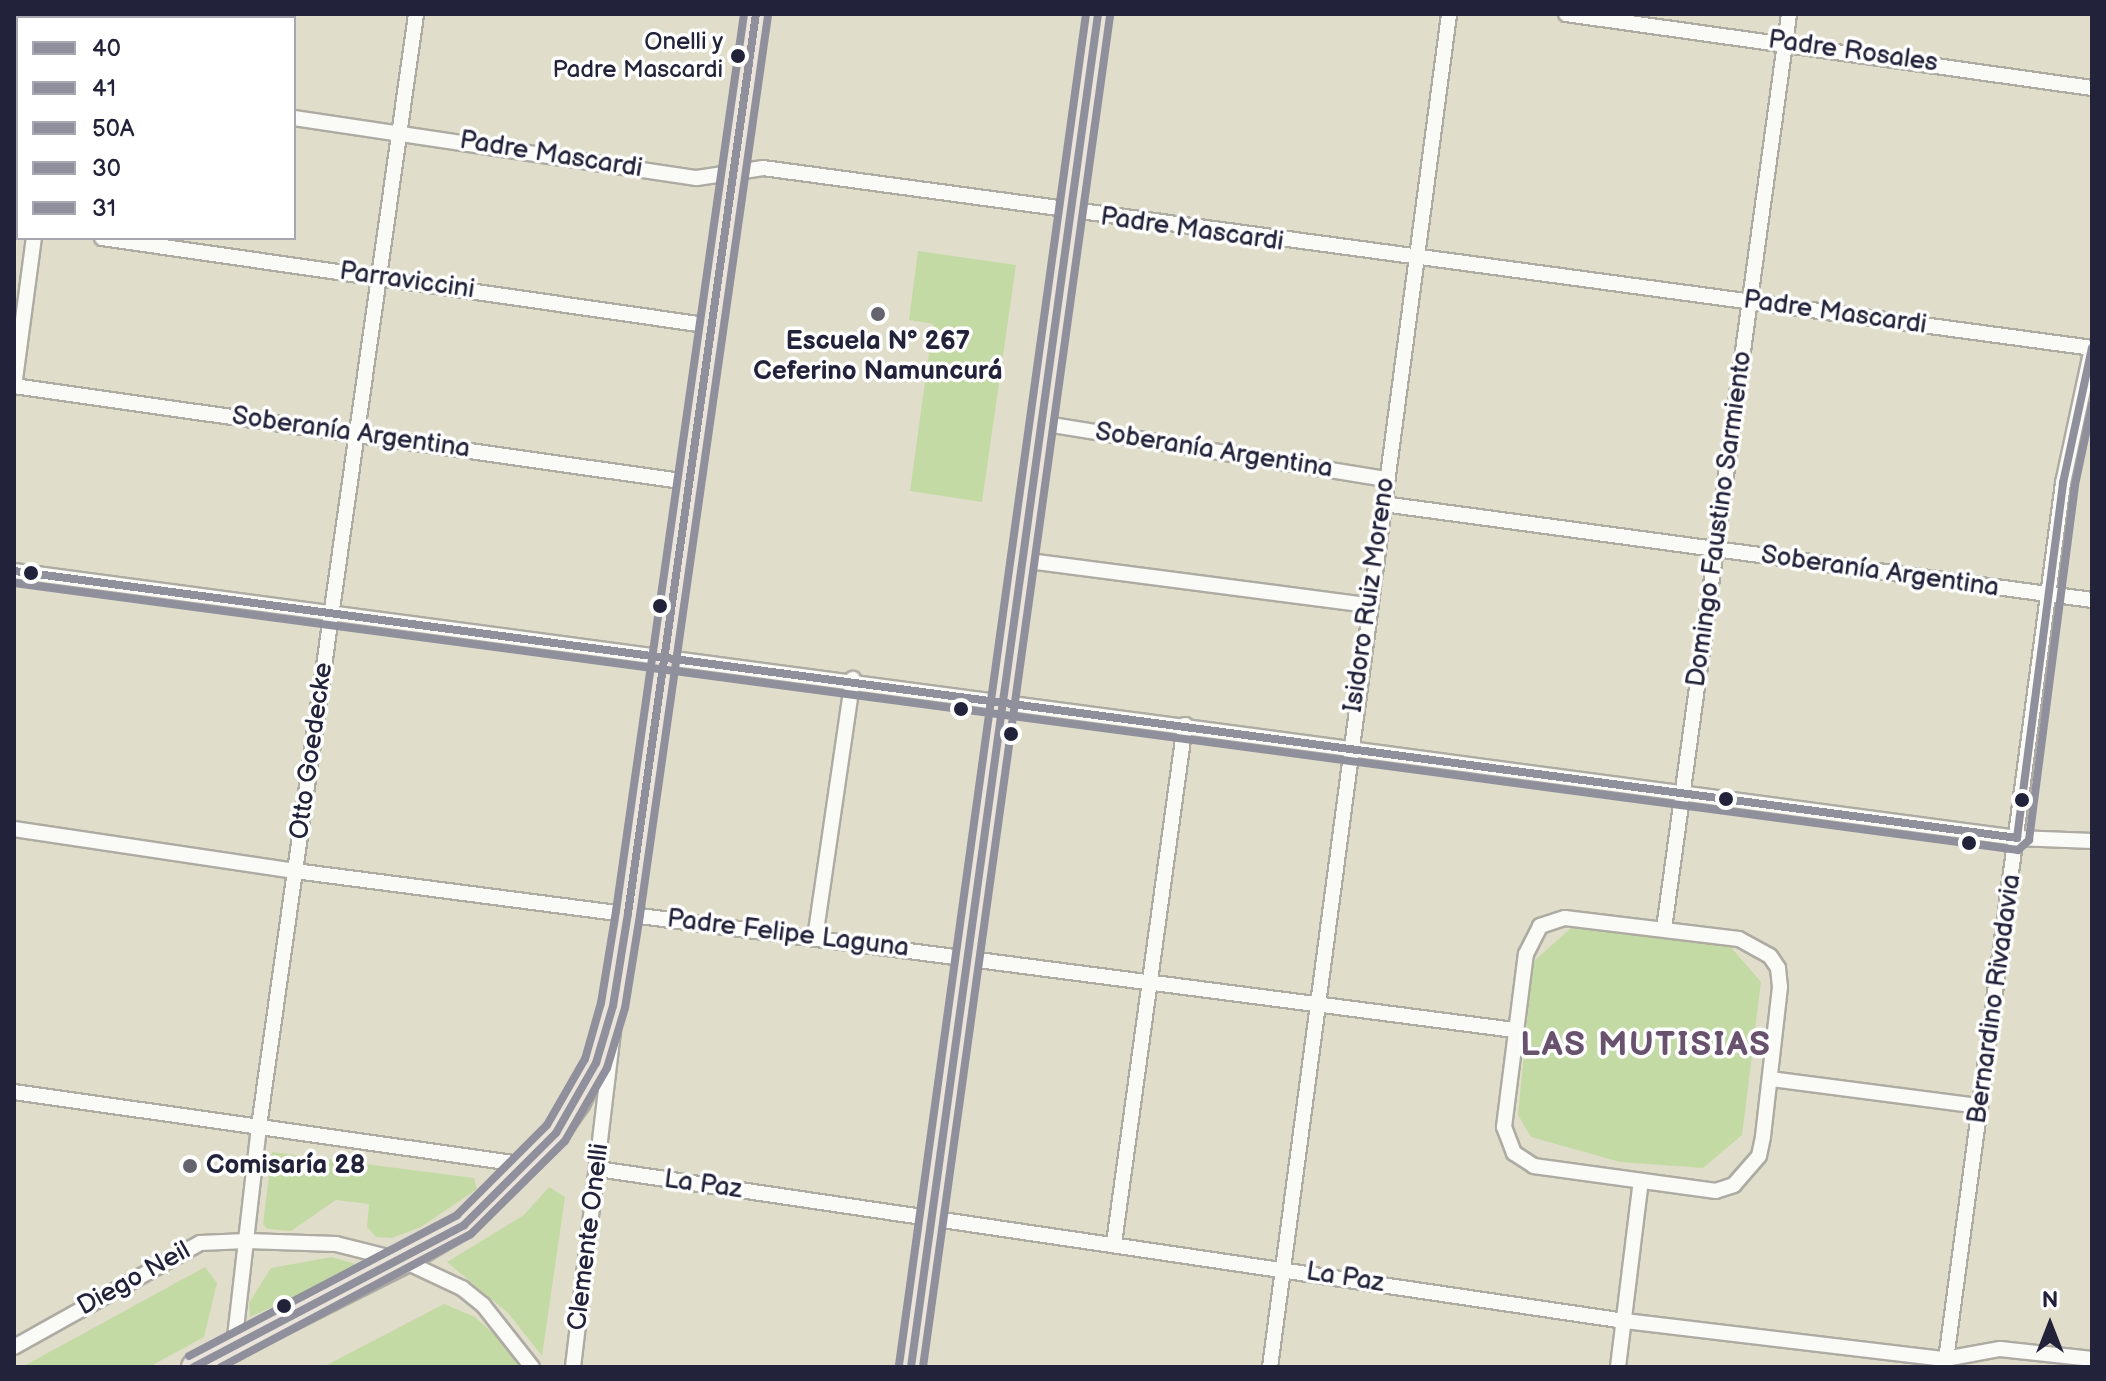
<!DOCTYPE html>
<meta charset="utf-8">
<style>
body{margin:0}
#map{position:relative;width:2106px;height:1381px;overflow:hidden;background:#e1ddcb;font-family:"Balsamiq Sans",sans-serif}
div>[style]{position:absolute}
.green>*{inset:0;background:#c4daa4}
.roads{filter:drop-shadow(2px 0 #adaba2) drop-shadow(-2px 0 #adaba2) drop-shadow(0 2px #adaba2) drop-shadow(0 -2px #adaba2)}
.street>*{height:14px;margin:-7px;padding:0 7px;transform-origin:7px;border-radius:7px;background:#fafaf7}
.primary>*{height:24px;margin:-12px;padding:0 12px;transform-origin:12px;border-radius:12px;background:#ebe4db}
.bus-1>*{height:8px;margin:-4px;padding:0 4px;transform-origin:4px;border-radius:4px;background:#90909d}
.bus-2>*{height:8px;margin:-4px;padding:0 4px;transform-origin:4px;border-radius:4px;background:#90909d}
.bus-3>*{height:8px;margin:-4px;padding:0 4px;transform-origin:4px;border-radius:4px;background:#90909d}
.bus-4>*{height:8px;margin:-4px;padding:0 4px;transform-origin:4px;border-radius:4px;background:#90909d}
.bus-5>*{height:8px;margin:-4px;padding:0 4px;transform-origin:4px;border-radius:4px;background:#90909d}
.dots>*{width:22px;height:22px;translate:-50% -50%;box-sizing:border-box;border:4px solid #fff;border-radius:50%}
span{translate:-50% -50%;white-space:nowrap;text-align:center;line-height:1.15;-webkit-text-stroke:7px #fff;paint-order:stroke}
.bus-label{font-size:24px;color:#22223b}
.right{translate:-100% -50%;text-align:right}
.street-label{font-size:26px;color:#22223b}
.poi-label{font-size:26px;color:#22223b;font-weight:700}
.left{translate:0 -50%;text-align:left}
.district-label{font-size:34px;color:#68526e;font-weight:700;letter-spacing:2px}
.frame{position:absolute;inset:0;border:16px solid #22223b;pointer-events:none}
.legend{position:absolute;left:16px;top:16px;width:280px;height:224px;box-sizing:border-box;background:#fff;border:2px solid #a7a7b1;margin:0;padding:10px 14px;list-style:none;font-size:24px;color:#22223b}
.legend li{display:flex;align-items:center;gap:16px;height:40px}
.legend b{width:40px;border:2px solid #a7a7b1}
.north{position:absolute;left:2010px;top:1285px;width:80px;height:80px;-webkit-text-stroke:6px #fff;paint-order:stroke;rotate:0deg;font-size:22px;font-weight:700;line-height:32px;text-align:center;color:#22223b}
.north::after{content:'';display:block;margin:auto;width:28px;height:36px;background:#22223b;clip-path:polygon(50% 0,100% 100%,50% 72%,0 100%)}
</style>
<div id="map">
<div class="green">
<div style="clip-path:polygon(918px 251px,1016px 265px,982px 502px,910px 491px,933px 324px,909px 320px)"></div>
<div style="clip-path:polygon(1571px 928px,1729px 945px,1761px 982px,1742px 1135px,1703px 1168px,1620px 1162px,1531px 1137px,1518px 1115px,1533px 962px)"></div>
<div style="clip-path:polygon(272px 1152px,474px 1178px,477px 1189px,421px 1227px,392px 1238px,376px 1237px,367px 1227px,369px 1204px,336px 1200px,291px 1231px,267px 1229px,263px 1224px)"></div>
<div style="clip-path:polygon(549px 1187px,565px 1197px,542px 1356px,508px 1313px,447px 1262px,524px 1215px)"></div>
<div style="clip-path:polygon(332px 1257px,362px 1266px,250px 1317px,249px 1303px,271px 1268px)"></div>
<div style="clip-path:polygon(205px 1267px,217px 1283px,204px 1337px,149px 1367px,22px 1367px)"></div>
<div style="clip-path:polygon(444px 1304px,475px 1317px,507px 1346px,519px 1367px,323px 1367px)"></div>
</div>
<div class="roads">
<div class="street">
<div style="left:1566px;top:14px;width:531px;rotate:8.01deg"></div>
<div style="left:61px;top:18px;width:4px;rotate:-76deg"></div>
<div style="left:14px;top:72px;width:4px;rotate:14deg"></div>
<div style="left:294px;top:118px;width:407px;rotate:8.5deg"></div>
<div style="left:697px;top:178px;width:67px;rotate:-8.6deg"></div>
<div style="left:763px;top:168px;width:1341px;rotate:7.71deg"></div>
<div style="left:2092px;top:348px;width:138px;rotate:102.1deg"></div>
<div style="left:2063px;top:483px;width:892px;rotate:97.6deg"></div>
<div style="left:102px;top:238px;width:616px;rotate:8.21deg"></div>
<div style="left:14px;top:386px;width:681px;rotate:8.11deg"></div>
<div style="left:14px;top:387px;width:150px;rotate:-82.4deg"></div>
<div style="left:1040px;top:423px;width:351px;rotate:9.2deg"></div>
<div style="left:1383px;top:504px;width:715px;rotate:7.71deg"></div>
<div style="left:1021px;top:560px;width:350px;rotate:7.4deg"></div>
<div style="left:14px;top:571px;width:2021px;rotate:7.59deg"></div>
<div style="left:2017px;top:838px;width:75px;rotate:2.3deg"></div>
<div style="left:14px;top:829px;width:284px;rotate:8.5deg"></div>
<div style="left:295px;top:871px;width:1230px;rotate:7.43deg"></div>
<div style="left:1565px;top:918px;width:175px;rotate:6.9deg"></div>
<div style="left:1739px;top:939px;width:35px;rotate:29deg"></div>
<div style="left:1770px;top:956px;width:14px;rotate:56deg"></div>
<div style="left:1778px;top:968px;width:19px;rotate:84deg"></div>
<div style="left:1780px;top:987px;width:151px;rotate:96.5deg"></div>
<div style="left:1763px;top:1137px;width:19px;rotate:102deg"></div>
<div style="left:1759px;top:1156px;width:38px;rotate:131deg"></div>
<div style="left:1734px;top:1185px;width:19px;rotate:162deg"></div>
<div style="left:1716px;top:1191px;width:184px;rotate:-172.2deg"></div>
<div style="left:1534px;top:1166px;width:24px;rotate:-147deg"></div>
<div style="left:1514px;top:1153px;width:28px;rotate:-111deg"></div>
<div style="left:1504px;top:1127px;width:174px;rotate:-82.8deg"></div>
<div style="left:1526px;top:954px;width:31px;rotate:-63deg"></div>
<div style="left:1540px;top:926px;width:26px;rotate:-18deg"></div>
<div style="left:1664px;top:929px;width:923px;rotate:-82.22deg"></div>
<div style="left:815px;top:938px;width:262px;rotate:-81.7deg"></div>
<div style="left:1771px;top:1079px;width:211px;rotate:7.4deg"></div>
<div style="left:14px;top:1092px;width:518px;rotate:8.1deg"></div>
<div style="left:598px;top:1169px;width:1038px;rotate:8.42deg"></div>
<div style="left:1625px;top:1321px;width:322px;rotate:6.8deg"></div>
<div style="left:1945px;top:1359px;width:56px;rotate:-10.3deg"></div>
<div style="left:2000px;top:1349px;width:93px;rotate:6.2deg"></div>
<div style="left:1114px;top:1243px;width:523px;rotate:-82.2deg"></div>
<div style="left:234px;top:1346px;width:221px;rotate:-83.5deg"></div>
<div style="left:259px;top:1126px;width:1123px;rotate:-81.96deg"></div>
<div style="left:14px;top:1347px;width:213px;rotate:-29.2deg"></div>
<div style="left:200px;top:1243px;width:47px;rotate:-2.4deg"></div>
<div style="left:247px;top:1241px;width:89px;rotate:1.9deg"></div>
<div style="left:336px;top:1244px;width:70px;rotate:14deg"></div>
<div style="left:404px;top:1261px;width:64px;rotate:25deg"></div>
<div style="left:462px;top:1288px;width:27px;rotate:39deg"></div>
<div style="left:483px;top:1305px;width:79px;rotate:51.7deg"></div>
<div style="left:573px;top:1367px;width:338px;rotate:-83.2deg"></div>
<div style="left:1270px;top:1367px;width:1365px;rotate:-82.46deg"></div>
<div style="left:1618px;top:1367px;width:187px;rotate:-83deg"></div>
</div>
<div class="primary">
<div style="left:194px;top:1367px;width:235px;rotate:-26.8deg"></div>
<div style="left:404px;top:1261px;width:70px;rotate:-31deg"></div>
<div style="left:464px;top:1225px;width:130px;rotate:-45deg"></div>
<div style="left:556px;top:1133px;width:38px;rotate:-55deg"></div>
<div style="left:578px;top:1102px;width:43px;rotate:-65.2deg"></div>
<div style="left:596px;top:1063px;width:59px;rotate:-73.4deg"></div>
<div style="left:613px;top:1006px;width:94px;rotate:-80.8deg"></div>
<div style="left:628px;top:913px;width:908px;rotate:-81.9deg"></div>
<div style="left:911px;top:1367px;width:1366px;rotate:-82.13deg"></div>
</div>
</div>
<div class="bus-1">
<div style="left:194px;top:1367px;width:305px;rotate:-27.7deg"></div>
<div style="left:464px;top:1225px;width:130px;rotate:-45deg"></div>
<div style="left:556px;top:1133px;width:81px;rotate:-60.3deg"></div>
<div style="left:596px;top:1063px;width:59px;rotate:-73.4deg"></div>
<div style="left:613px;top:1006px;width:94px;rotate:-80.8deg"></div>
<div style="left:628px;top:913px;width:908px;rotate:-81.9deg"></div>
<div style="left:911px;top:1367px;width:1366px;rotate:-82.13deg"></div>
</div>
<div class="bus-2">
<div style="left:221px;top:1367px;width:283px;rotate:-28deg"></div>
<div style="left:471px;top:1234px;width:132px;rotate:-44.7deg"></div>
<div style="left:565px;top:1141px;width:84px;rotate:-60.1deg"></div>
<div style="left:607px;top:1068px;width:63px;rotate:-73.3deg"></div>
<div style="left:625px;top:1008px;width:94px;rotate:-80.8deg"></div>
<div style="left:640px;top:915px;width:908px;rotate:-81.9deg"></div>
<div style="left:923px;top:1367px;width:1364px;rotate:-82.12deg"></div>
</div>
<div class="bus-3">
<div style="left:189px;top:1356px;width:303px;rotate:-27.7deg"></div>
<div style="left:457px;top:1215px;width:127px;rotate:-45deg"></div>
<div style="left:547px;top:1125px;width:76px;rotate:-60.1deg"></div>
<div style="left:585px;top:1059px;width:58px;rotate:-74.1deg"></div>
<div style="left:601px;top:1003px;width:93px;rotate:-80.7deg"></div>
<div style="left:616px;top:911px;width:906px;rotate:-81.88deg"></div>
<div style="left:899px;top:1365px;width:1364px;rotate:-82.12deg"></div>
</div>
<div class="bus-4">
<div style="left:14px;top:571px;width:2021px;rotate:7.59deg"></div>
<div style="left:2017px;top:838px;width:358px;rotate:-82.6deg"></div>
<div style="left:2063px;top:483px;width:138px;rotate:-77.9deg"></div>
</div>
<div class="bus-5">
<div style="left:14px;top:583px;width:2022px;rotate:7.59deg"></div>
<div style="left:2018px;top:850px;width:15px;rotate:-42deg"></div>
<div style="left:2029px;top:840px;width:358px;rotate:-82.6deg"></div>
<div style="left:2075px;top:485px;width:82px;rotate:-78deg"></div>
</div>
<div class="dots">
<div style="left:738px;top:56px;background:#22223b"></div>
<div style="left:878px;top:314px;background:#65636d"></div>
<div style="left:31px;top:573px;background:#22223b"></div>
<div style="left:660px;top:606px;background:#22223b"></div>
<div style="left:961px;top:709px;background:#22223b"></div>
<div style="left:1011px;top:734px;background:#22223b"></div>
<div style="left:1726px;top:799px;background:#22223b"></div>
<div style="left:2022px;top:800px;background:#22223b"></div>
<div style="left:1969px;top:843px;background:#22223b"></div>
<div style="left:190px;top:1166px;background:#65636d"></div>
<div style="left:284px;top:1306px;background:#22223b"></div>
</div>
<div class="bus-label">
<span class="right" style="left:723px;top:56px">Onelli y<br>Padre Mascardi</span>
</div>
<div class="street-label">
<span style="left:1853px;top:52px;rotate:8deg">Padre Rosales</span>
<span style="left:551px;top:155px;rotate:9deg">Padre Mascardi</span>
<span style="left:1192px;top:230px;rotate:8deg">Padre Mascardi</span>
<span style="left:407px;top:281px;rotate:8deg">Parraviccini</span>
<span style="left:1835px;top:313px;rotate:8deg">Padre Mascardi</span>
<span style="left:351px;top:433px;rotate:8deg">Soberanía Argentina</span>
<span style="left:1214px;top:451px;rotate:9deg">Soberanía Argentina</span>
<span style="left:1720px;top:519px;rotate:-82deg">Domingo Faustino Sarmiento</span>
<span style="left:1880px;top:572px;rotate:8deg">Soberanía Argentina</span>
<span style="left:1370px;top:595px;rotate:-82deg">Isidoro Ruiz Moreno</span>
<span style="left:312px;top:751px;rotate:-82deg">Otto Goedecke</span>
<span style="left:788px;top:934px;rotate:7deg">Padre Felipe Laguna</span>
<span style="left:1995px;top:999px;rotate:-82deg">Bernardino Rivadavia</span>
<span style="left:703px;top:1185px;rotate:8deg">La Paz</span>
<span style="left:589px;top:1237px;rotate:-83deg">Clemente Onelli</span>
<span style="left:1345px;top:1278px;rotate:9deg">La Paz</span>
<span style="left:134px;top:1279px;rotate:-29deg">Diego Neil</span>
</div>
<div class="poi-label">
<span style="left:878px;top:357px">Escuela Nº 267<br>Ceferino Namuncurá</span>
<span class="left" style="left:206px;top:1166px">Comisaría 28</span>
</div>
<div class="district-label">
<span style="left:1646px;top:1045px">LAS MUTISIAS</span>
</div>
<div class="frame"></div>
<ul class="legend">
<li><b style="height:10px;background:#90909d"></b>40</li>
<li><b style="height:10px;background:#90909d"></b>41</li>
<li><b style="height:10px;background:#90909d"></b>50A</li>
<li><b style="height:10px;background:#90909d"></b>30</li>
<li><b style="height:10px;background:#90909d"></b>31</li>
</ul>
<div class="north">N</div>
</div>
